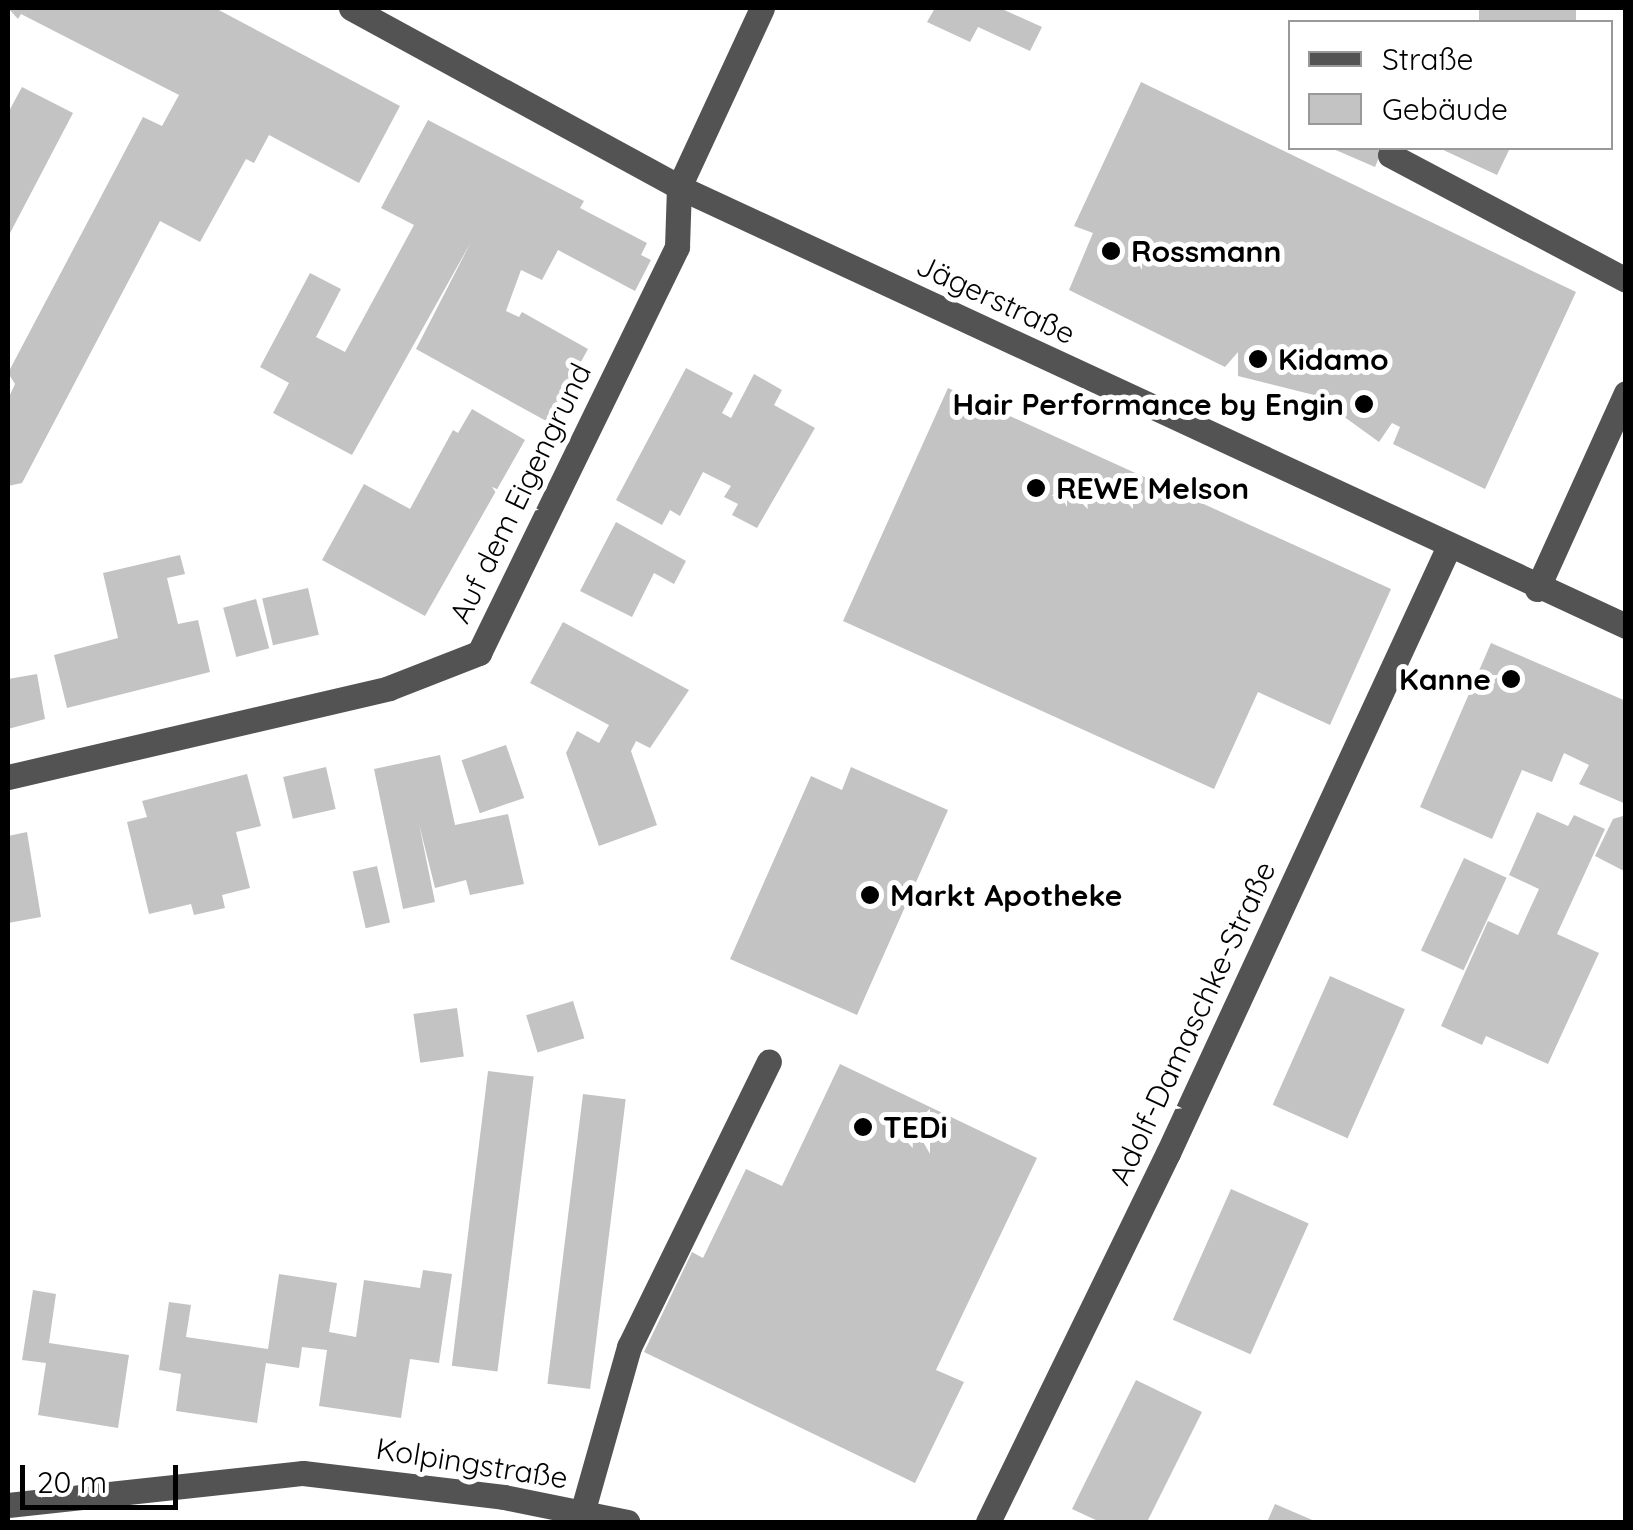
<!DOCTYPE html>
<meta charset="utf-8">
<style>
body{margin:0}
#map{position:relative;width:1633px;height:1530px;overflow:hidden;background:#fff;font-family:Quicksand,sans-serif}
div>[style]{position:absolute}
.building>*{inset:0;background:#c3c3c3;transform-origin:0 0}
.minor>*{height:25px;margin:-12.5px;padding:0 12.5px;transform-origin:12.5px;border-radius:12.5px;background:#535353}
.dots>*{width:28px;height:28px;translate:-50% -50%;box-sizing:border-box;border:5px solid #fff;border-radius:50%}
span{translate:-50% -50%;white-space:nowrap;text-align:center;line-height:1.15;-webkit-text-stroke:10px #fff;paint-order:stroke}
.poi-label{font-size:30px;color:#000;font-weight:700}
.left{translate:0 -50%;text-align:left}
.right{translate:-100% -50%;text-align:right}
.street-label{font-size:30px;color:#000}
.frame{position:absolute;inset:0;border:10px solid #000;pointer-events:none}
.legend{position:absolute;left:1288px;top:20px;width:325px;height:130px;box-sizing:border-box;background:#fff;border:2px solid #999;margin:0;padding:12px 18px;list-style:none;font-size:30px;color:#000}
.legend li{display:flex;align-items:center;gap:20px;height:50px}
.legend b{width:50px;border:2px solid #999}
.scale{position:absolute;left:20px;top:1465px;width:158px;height:45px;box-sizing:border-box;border:5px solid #000;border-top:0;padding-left:12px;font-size:30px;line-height:35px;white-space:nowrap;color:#000;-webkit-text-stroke:8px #fff;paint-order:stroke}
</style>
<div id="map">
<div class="building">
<div style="clip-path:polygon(8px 8px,215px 8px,400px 106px,359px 183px,269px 135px,254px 163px,246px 159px,200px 242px,160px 221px,22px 483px,8px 486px,8px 399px,15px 384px,8px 373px,143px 117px,162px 126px,179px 95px,21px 14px,18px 19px)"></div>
<div style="clip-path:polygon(935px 8px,1000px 8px,1042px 27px,1030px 51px,978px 27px,970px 42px,927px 22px)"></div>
<div style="left:1479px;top:8px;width:97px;height:16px"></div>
<div style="clip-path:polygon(1141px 82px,1576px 292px,1485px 489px,1393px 444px,1400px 427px,1392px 423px,1379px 442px,1314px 395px,1238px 376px,1238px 352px,1225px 367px,1069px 290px,1093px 233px,1074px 226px)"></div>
<div style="clip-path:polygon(22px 87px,73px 113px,8px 237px,8px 113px)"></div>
<div style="clip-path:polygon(428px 120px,584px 201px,580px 208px,647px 243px,641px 255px,651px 260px,635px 291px,558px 250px,542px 280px,521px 270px,506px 311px,519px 317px,522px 312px,588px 349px,548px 422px,416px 349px,471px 242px,352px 455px,273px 413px,289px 383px,260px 367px,310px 273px,341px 289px,316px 337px,345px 352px,414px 225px,381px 208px)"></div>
<div style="clip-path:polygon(1331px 148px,1383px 148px,1375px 167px)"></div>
<div style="clip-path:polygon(1439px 148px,1510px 148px,1497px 175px)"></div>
<div style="clip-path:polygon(686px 368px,733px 393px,722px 413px,731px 418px,754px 374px,782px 390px,774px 405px,815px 428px,757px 528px,732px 515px,738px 504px,724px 497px,731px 486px,703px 472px,680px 516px,670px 510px,662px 525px,616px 500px)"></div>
<div style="clip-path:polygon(948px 388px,1391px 589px,1330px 725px,1258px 692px,1214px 789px,843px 621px)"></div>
<div style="clip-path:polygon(472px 409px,525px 440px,425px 616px,322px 560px,364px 484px,410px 509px,453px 430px,458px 433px)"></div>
<div style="clip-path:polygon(616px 522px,686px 561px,674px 584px,654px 573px,632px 617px,580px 591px)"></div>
<div style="clip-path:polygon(180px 555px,185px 574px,167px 578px,178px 624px,198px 620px,210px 672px,67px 708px,54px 655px,118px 638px,103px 573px)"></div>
<div style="left:308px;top:588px;width:48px;height:47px;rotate:77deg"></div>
<div style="left:256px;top:599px;width:51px;height:34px;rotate:75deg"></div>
<div style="clip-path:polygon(563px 622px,689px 690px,650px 748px,636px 741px,631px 751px,657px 825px,599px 846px,566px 753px,577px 731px,599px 743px,609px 725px,530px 683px)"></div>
<div style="clip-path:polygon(1491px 643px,1626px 701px,1626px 804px,1579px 784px,1589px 765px,1564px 753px,1552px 782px,1522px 770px,1492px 839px,1420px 807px)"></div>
<div style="clip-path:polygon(37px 674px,45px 719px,8px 729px,8px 679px)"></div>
<div style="left:506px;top:745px;width:56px;height:47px;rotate:71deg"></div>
<div style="clip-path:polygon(440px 755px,455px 825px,508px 814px,524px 884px,470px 895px,466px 880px,435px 888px,419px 824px,435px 902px,403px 909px,374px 769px)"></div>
<div style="left:326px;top:767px;width:43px;height:44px;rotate:77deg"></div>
<div style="clip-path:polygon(851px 767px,948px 810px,857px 1015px,730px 959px,811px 776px,842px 790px)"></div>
<div style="clip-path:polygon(247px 774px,261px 826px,236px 832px,250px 888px,222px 895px,225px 908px,194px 915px,191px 904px,149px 914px,127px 822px,147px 817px,142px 801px)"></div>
<div style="clip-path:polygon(1537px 812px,1568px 826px,1574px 815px,1605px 829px,1557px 934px,1599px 953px,1548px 1064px,1486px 1036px,1482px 1045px,1441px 1026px,1488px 921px,1518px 935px,1539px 889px,1509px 875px)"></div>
<div style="clip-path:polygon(1626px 815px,1626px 872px,1595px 856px,1613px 819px)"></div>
<div style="clip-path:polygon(27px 832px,41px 917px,8px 923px,8px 836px)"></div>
<div style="left:1464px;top:858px;width:47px;height:102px;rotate:25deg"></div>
<div style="left:377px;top:866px;width:58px;height:25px;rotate:77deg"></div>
<div style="left:1330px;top:976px;width:82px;height:141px;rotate:24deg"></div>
<div style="left:573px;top:1001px;width:39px;height:49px;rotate:73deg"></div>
<div style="left:457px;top:1008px;width:49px;height:44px;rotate:82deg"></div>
<div style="clip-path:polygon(840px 1064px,1037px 1158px,936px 1370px,964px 1382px,915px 1483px,644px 1352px,692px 1252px,703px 1258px,746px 1169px,782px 1186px)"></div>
<div style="left:488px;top:1071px;width:46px;height:297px;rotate:7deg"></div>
<div style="left:583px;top:1094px;width:43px;height:292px;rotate:7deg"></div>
<div style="left:1231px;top:1189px;width:85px;height:143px;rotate:24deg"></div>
<div style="clip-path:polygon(423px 1270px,452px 1274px,439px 1363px,410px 1359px,401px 1418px,319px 1406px,327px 1350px,302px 1347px,299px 1368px,266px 1363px,257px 1423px,176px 1411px,181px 1374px,159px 1370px,169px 1302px,191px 1305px,186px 1337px,268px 1349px,279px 1274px,337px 1283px,329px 1332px,356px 1337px,364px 1280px,420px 1288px)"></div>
<div style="clip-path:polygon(33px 1290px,56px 1294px,49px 1343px,129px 1355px,118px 1428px,38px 1415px,46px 1363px,22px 1360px)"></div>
<div style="clip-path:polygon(1136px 1380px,1202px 1412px,1147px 1522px,1100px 1522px,1072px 1509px)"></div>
<div style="clip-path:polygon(1275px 1504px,1317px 1522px,1267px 1522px)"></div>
</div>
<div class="minor">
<div style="left:351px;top:8px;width:374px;rotate:28.6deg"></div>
<div style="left:679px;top:187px;width:1044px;rotate:24.87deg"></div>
<div style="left:1390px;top:155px;width:267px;rotate:27.9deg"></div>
<div style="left:1537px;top:589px;width:215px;rotate:-65.6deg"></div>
<div style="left:8px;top:777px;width:391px;rotate:-13.1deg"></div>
<div style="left:389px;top:688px;width:97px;rotate:-21.3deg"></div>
<div style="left:479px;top:653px;width:452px;rotate:-64deg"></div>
<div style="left:677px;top:247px;width:60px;rotate:-88.1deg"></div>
<div style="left:679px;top:187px;width:197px;rotate:-65.1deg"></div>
<div style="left:8px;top:1505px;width:297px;rotate:-6.2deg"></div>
<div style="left:303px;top:1473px;width:202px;rotate:6.8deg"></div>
<div style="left:504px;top:1497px;width:126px;rotate:11.5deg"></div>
<div style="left:582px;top:1513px;width:173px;rotate:-74.2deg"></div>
<div style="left:629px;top:1347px;width:318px;rotate:-63.9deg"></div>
<div style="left:988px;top:1522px;width:411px;rotate:-64deg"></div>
<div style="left:1168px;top:1153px;width:667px;rotate:-65.16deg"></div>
</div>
<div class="dots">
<div style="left:1111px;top:251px;background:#000"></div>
<div style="left:1258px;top:359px;background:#000"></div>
<div style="left:1364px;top:404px;background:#000"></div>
<div style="left:1036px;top:488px;background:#000"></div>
<div style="left:1511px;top:679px;background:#000"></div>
<div style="left:870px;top:895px;background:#000"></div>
<div style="left:863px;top:1127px;background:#000"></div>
</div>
<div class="poi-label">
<span class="left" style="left:1131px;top:251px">Rossmann</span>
<span class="left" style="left:1278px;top:359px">Kidamo</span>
<span class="right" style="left:1344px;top:404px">Hair Performance by Engin</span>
<span class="left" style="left:1056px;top:488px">REWE Melson</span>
<span class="right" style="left:1491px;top:679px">Kanne</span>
<span class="left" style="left:890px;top:895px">Markt Apotheke</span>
<span class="left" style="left:883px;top:1127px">TEDi</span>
</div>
<div class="street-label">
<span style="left:996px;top:299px;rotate:25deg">Jägerstraße</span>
<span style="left:520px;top:493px;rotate:-64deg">Auf dem Eigengrund</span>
<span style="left:1192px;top:1023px;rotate:-65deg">Adolf-Damaschke-Straße</span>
<span style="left:472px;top:1463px;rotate:9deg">Kolpingstraße</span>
</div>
<div class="frame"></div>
<ul class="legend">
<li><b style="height:12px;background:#535353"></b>Straße</li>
<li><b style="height:28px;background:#c3c3c3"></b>Gebäude</li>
</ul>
<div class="scale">20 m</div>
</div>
